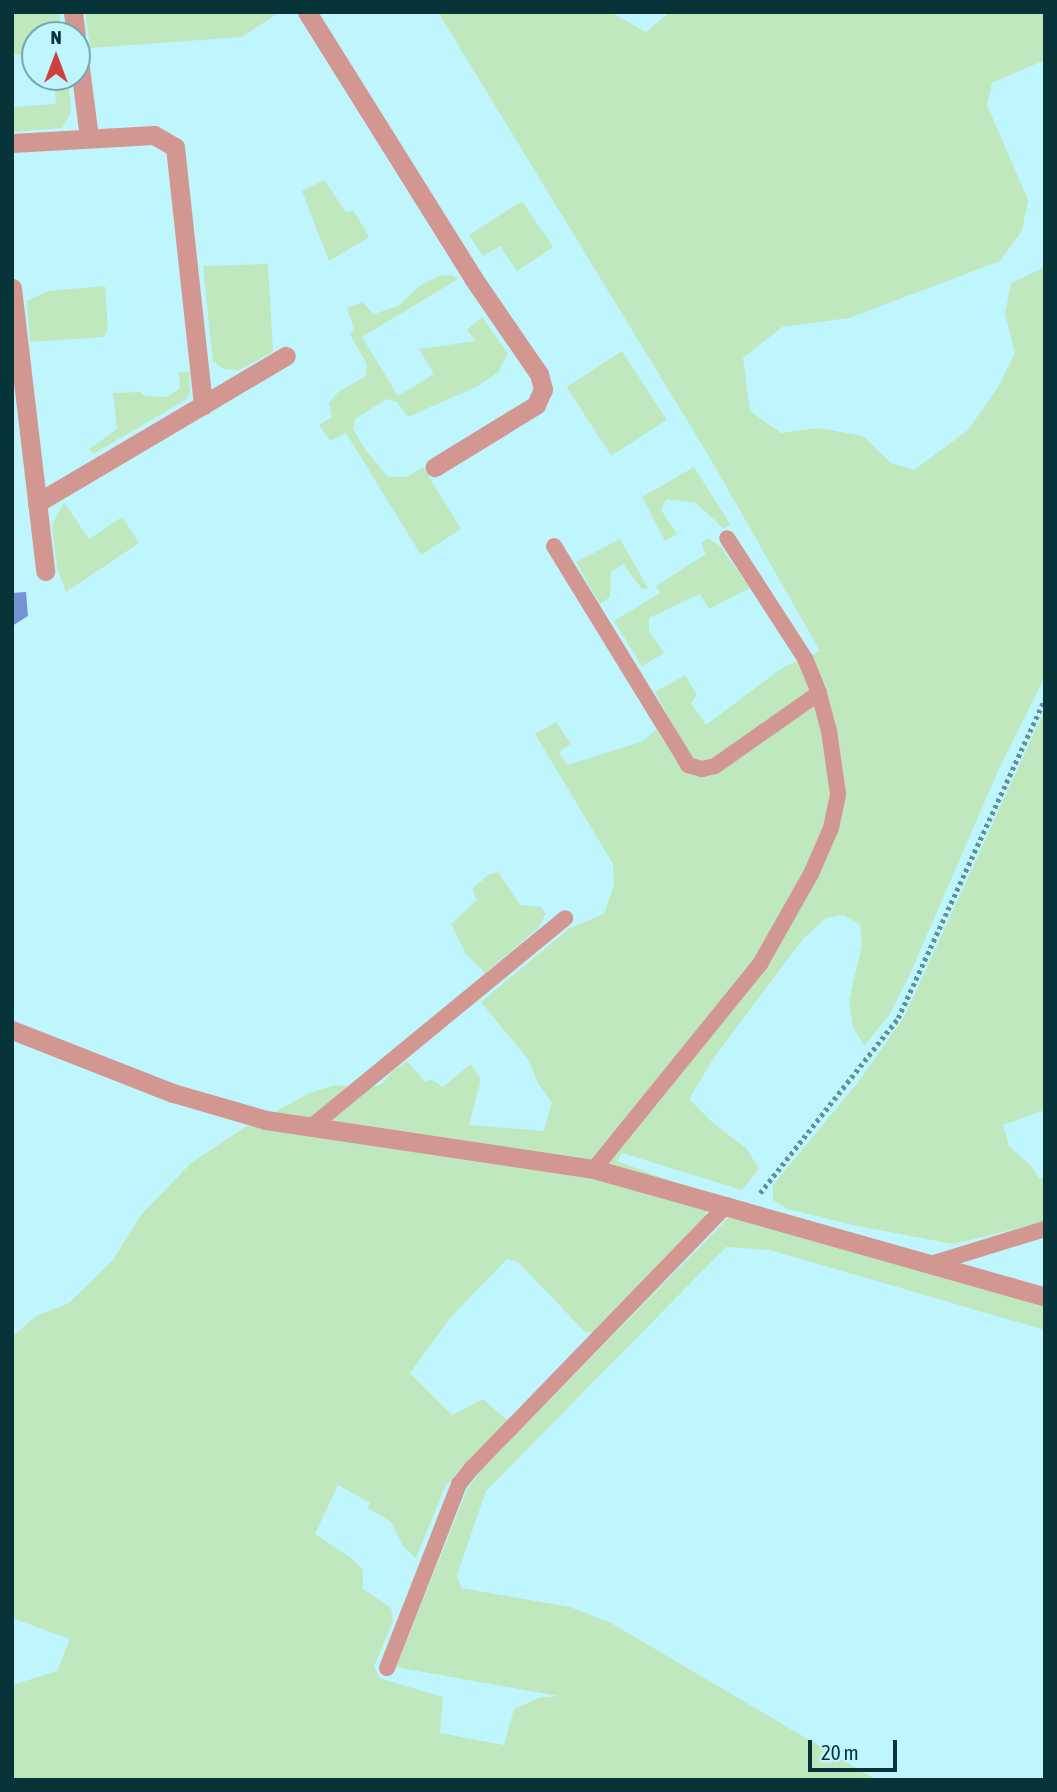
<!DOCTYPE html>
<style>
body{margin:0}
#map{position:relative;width:1057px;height:1792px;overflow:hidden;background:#bff6fd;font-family:"Asap Condensed",sans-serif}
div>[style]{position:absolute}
.green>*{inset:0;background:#bfe8bf;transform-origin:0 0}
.water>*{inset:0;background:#7592d4}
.path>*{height:4.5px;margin-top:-2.25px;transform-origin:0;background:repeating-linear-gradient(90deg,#5f9196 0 3.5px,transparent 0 7px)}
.service>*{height:16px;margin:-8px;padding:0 8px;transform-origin:8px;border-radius:8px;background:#d39791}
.minor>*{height:19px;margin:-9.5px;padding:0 9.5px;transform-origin:9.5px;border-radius:9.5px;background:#d39791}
span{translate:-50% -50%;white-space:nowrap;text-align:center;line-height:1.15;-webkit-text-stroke:5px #bff6fd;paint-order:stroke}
.frame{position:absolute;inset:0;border:14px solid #063438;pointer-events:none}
.north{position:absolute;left:21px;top:21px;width:70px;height:70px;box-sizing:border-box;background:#bff6fd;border:2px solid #75a8ae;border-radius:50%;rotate:0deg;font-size:19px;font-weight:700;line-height:28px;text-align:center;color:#063438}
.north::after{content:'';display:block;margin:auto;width:24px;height:32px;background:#cf403e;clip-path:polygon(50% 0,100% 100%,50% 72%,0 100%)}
.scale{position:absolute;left:808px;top:1740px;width:89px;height:32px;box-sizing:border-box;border:4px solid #063438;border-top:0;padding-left:9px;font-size:21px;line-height:24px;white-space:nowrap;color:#063438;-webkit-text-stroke:5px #bff6fd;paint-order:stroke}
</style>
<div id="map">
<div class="green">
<div style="clip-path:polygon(12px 12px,59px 12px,62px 35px,35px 35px,35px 53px,12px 55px)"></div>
<div style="clip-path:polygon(85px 12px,280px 12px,242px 37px,90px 48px)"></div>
<div style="clip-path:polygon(438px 12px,610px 12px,646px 32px,670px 12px,1045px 14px,1045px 60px,992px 83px,987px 105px,1028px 200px,1022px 231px,1000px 261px,849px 318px,782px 327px,743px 358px,750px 411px,781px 433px,819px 428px,863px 436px,891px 463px,914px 470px,968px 430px,998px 387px,1015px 353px,1005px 314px,1011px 283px,1045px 267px,1045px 677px,998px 771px,910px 974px,890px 1014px,864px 1046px,853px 1027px,849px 1001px,862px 944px,860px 925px,843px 915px,826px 918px,803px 939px,715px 1056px,689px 1099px,712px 1122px,747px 1149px,759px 1169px,742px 1190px,622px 1153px,617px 1161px,711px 1196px,703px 1223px,594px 1332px,585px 1332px,518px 1262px,507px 1259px,451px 1317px,410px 1373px,452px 1415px,483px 1399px,508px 1421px,460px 1469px,445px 1487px,416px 1558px,403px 1546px,391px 1522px,368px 1508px,370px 1503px,338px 1485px,315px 1534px,351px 1558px,363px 1570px,363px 1589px,391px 1608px,393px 1621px,374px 1666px,379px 1678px,443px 1697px,440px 1733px,504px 1745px,514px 1709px,539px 1698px,558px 1696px,396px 1667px,467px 1490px,481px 1470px,731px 1215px,1045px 1306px,1045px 1330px,770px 1250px,726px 1247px,486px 1491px,457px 1575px,461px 1588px,570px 1607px,611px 1623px,877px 1780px,12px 1780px,12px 1685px,57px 1671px,70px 1639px,12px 1618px,12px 1337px,36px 1316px,69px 1303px,113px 1260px,140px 1216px,191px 1163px,242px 1129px,310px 1093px,336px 1085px,363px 1089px,381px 1085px,393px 1071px,407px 1061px,425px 1082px,431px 1079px,443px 1087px,471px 1064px,481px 1080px,469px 1125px,544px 1131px,552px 1102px,539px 1085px,528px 1059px,481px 1002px,570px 928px,604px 914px,614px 885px,613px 864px,535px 734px,556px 722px,571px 744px,559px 752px,567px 765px,641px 742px,656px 730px,677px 763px,686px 748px,655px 692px,685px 675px,697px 695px,691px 703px,706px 725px,782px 668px,820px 651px,710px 458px)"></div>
<div style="clip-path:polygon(53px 77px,68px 77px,71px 112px,62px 128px,12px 132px,12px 107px,56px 104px)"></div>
<div style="clip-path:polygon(324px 180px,346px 212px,354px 211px,369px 237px,329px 261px,302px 191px)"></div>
<div style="clip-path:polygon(522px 201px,553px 247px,517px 271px,500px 246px,483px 256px,469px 235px)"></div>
<div style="clip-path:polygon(268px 264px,273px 352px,239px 370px,224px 369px,213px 362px,203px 266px)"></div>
<div style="clip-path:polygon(452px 275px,458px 279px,362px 337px,398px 396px,434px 374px,419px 349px,476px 341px,467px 330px,482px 317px,508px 354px,498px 372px,478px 386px,408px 417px,397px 402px,387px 399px,355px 419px,353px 428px,364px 448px,388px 477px,407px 477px,423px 467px,461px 529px,421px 555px,346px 433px,330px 441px,319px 425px,332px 417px,329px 403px,338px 392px,366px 376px,367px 364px,350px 335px,354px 329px,347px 308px,362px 302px,374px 314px,398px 306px,421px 285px,439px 276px)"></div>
<div style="clip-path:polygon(105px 286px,108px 328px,104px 337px,30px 342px,27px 301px,48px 291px)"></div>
<div style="left:622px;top:351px;width:82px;height:66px;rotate:57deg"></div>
<div style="clip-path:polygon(179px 372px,189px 372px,190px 392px,187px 399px,93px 454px,89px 449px,117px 429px,113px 393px,140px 392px,144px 396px,167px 397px,180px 388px)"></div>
<div style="clip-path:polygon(694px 467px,730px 524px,724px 529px,696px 503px,666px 499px,661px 510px,677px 534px,665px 541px,642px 497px)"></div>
<div style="clip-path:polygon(64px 502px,89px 539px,122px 517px,139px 543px,66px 592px,57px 568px,52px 525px)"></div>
<div style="clip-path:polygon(708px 538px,720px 546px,750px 588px,709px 609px,700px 594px,649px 618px,649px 631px,664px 653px,642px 666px,614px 621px,660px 593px,656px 586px,706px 554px,701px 543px)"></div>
<div style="clip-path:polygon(620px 539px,648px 588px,642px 589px,623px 564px,611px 572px,610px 597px,600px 604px,576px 562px)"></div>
<div style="clip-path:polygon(1045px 709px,1045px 1110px,1003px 1125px,1009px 1146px,1032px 1167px,1039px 1178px,1045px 1178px,1045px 1222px,953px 1244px,853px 1225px,788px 1209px,773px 1200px,773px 1185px,859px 1081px,904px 1017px)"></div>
<div style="clip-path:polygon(498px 872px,520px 905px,541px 907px,546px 914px,538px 928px,485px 973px,466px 954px,451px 924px,477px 900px,472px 889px,488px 875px)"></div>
</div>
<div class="water">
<div style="clip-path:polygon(26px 592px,28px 616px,12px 626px,12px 593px)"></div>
</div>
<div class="path">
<div style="left:760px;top:1193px;width:223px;rotate:-51.7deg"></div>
<div style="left:898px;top:1018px;width:351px;rotate:-65.3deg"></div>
</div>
<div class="service">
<div style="left:554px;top:546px;width:257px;rotate:58.5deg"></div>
<div style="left:688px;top:765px;width:15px;rotate:16deg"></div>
<div style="left:702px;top:769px;width:13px;rotate:-13deg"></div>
<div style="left:715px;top:766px;width:127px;rotate:-35.1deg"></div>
<div style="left:311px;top:1127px;width:329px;rotate:-39.4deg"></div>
<div style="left:594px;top:1169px;width:264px;rotate:-51deg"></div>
<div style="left:760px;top:964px;width:103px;rotate:-60.5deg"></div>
<div style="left:811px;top:874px;width:50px;rotate:-66.5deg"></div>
<div style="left:831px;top:828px;width:35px;rotate:-78deg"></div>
<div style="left:838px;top:794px;width:64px;rotate:-98.1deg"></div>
<div style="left:829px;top:731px;width:39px;rotate:-105deg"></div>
<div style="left:819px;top:693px;width:35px;rotate:-112deg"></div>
<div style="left:806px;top:660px;width:145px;rotate:-122.9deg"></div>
<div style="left:931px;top:1264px;width:119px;rotate:-17.1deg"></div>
<div style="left:387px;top:1668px;width:198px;rotate:-68.6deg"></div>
<div style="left:459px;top:1484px;width:22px;rotate:-51deg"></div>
<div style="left:473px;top:1467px;width:365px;rotate:-45.9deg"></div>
</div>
<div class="minor">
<div style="left:73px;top:12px;width:23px;rotate:83deg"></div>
<div style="left:307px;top:12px;width:314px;rotate:58deg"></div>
<div style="left:473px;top:278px;width:116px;rotate:55.5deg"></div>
<div style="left:539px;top:374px;width:16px;rotate:75deg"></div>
<div style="left:543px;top:389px;width:17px;rotate:114deg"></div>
<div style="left:536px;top:405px;width:119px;rotate:148.5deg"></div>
<div style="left:77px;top:45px;width:94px;rotate:82.6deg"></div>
<div style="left:12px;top:143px;width:142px;rotate:-3.2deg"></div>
<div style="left:154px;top:135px;width:24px;rotate:30deg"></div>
<div style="left:175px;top:147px;width:260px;rotate:83.8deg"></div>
<div style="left:12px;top:288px;width:285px;rotate:83.3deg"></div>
<div style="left:37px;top:503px;width:289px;rotate:-30.6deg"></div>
<div style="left:12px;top:1030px;width:173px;rotate:21.4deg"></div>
<div style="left:173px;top:1093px;width:97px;rotate:16.2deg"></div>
<div style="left:266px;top:1120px;width:332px;rotate:8.5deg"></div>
<div style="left:594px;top:1169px;width:469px;rotate:15.8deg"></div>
</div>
<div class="frame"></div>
<div class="north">N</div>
<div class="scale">20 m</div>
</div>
